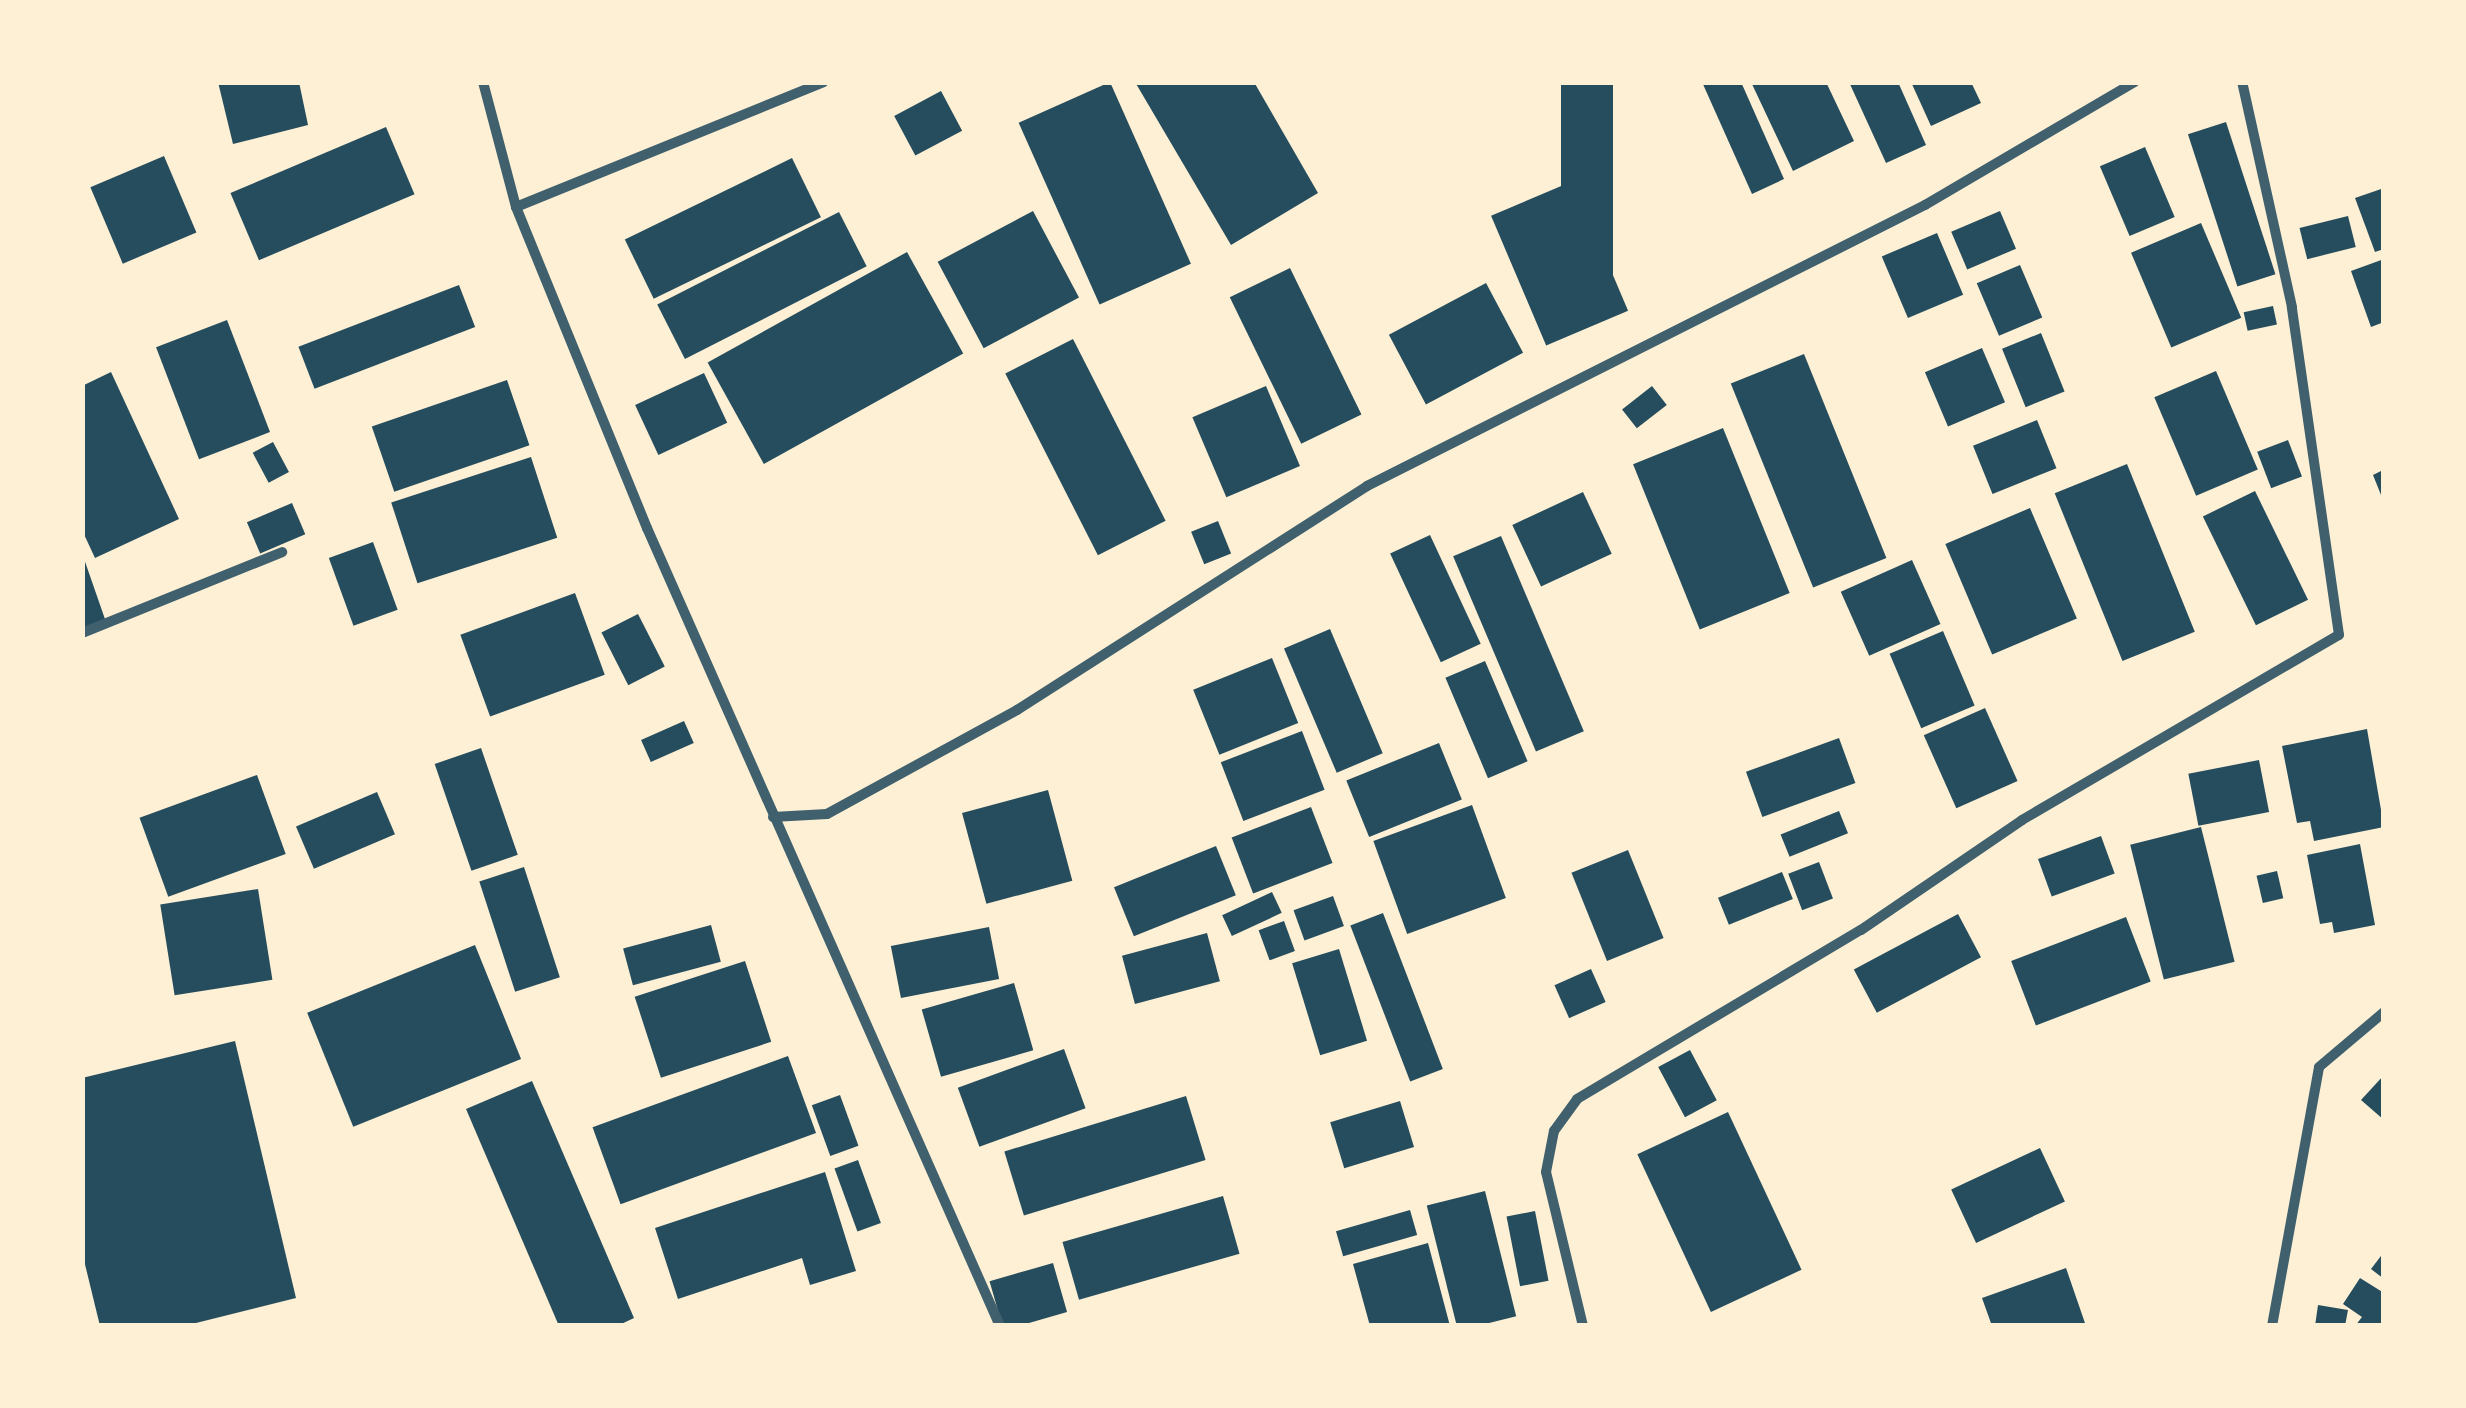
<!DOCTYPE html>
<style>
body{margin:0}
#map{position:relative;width:2466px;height:1408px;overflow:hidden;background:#fdf0d5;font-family:"Work Sans",sans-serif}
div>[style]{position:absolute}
.building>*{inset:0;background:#264d5e;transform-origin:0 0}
.minor>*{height:10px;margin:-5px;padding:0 5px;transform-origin:5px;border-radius:5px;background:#3f606c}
span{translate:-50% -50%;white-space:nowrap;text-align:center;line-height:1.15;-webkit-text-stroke:9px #fdf0d5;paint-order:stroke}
.frame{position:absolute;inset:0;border:85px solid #fdf0d5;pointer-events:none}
</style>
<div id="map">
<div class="building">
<div style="clip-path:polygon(218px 82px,299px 82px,308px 125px,233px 144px)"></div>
<div style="left:1110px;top:82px;width:199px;height:100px;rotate:66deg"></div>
<div style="clip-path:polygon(1135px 82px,1254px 82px,1318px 193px,1231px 245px)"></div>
<div style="left:1561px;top:82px;width:52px;height:202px"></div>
<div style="clip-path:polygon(1702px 82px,1741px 82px,1784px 179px,1752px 194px)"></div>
<div style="clip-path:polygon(1751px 82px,1826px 82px,1854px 141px,1793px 171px)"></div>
<div style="clip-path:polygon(1849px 82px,1898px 82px,1926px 145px,1886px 163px)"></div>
<div style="clip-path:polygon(1911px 82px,1971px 82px,1981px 103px,1931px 126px)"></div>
<div style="left:941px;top:91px;width:45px;height:53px;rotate:62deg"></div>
<div style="left:2226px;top:122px;width:160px;height:40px;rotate:72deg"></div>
<div style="left:386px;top:127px;width:73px;height:169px;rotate:67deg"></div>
<div style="left:2145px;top:147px;width:76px;height:49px;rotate:67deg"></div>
<div style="left:164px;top:156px;width:83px;height:80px;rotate:67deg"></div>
<div style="left:792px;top:158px;width:66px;height:186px;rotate:64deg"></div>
<div style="left:1573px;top:181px;width:141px;height:89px;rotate:67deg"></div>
<div style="clip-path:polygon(2384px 188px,2384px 249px,2375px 252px,2355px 198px)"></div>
<div style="left:1033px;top:211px;width:98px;height:108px;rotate:62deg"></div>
<div style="left:2000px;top:211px;width:41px;height:53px;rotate:67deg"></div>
<div style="left:839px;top:212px;width:61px;height:204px;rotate:63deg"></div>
<div style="left:2348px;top:216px;width:32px;height:50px;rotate:76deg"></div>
<div style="left:2201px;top:223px;width:103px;height:76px;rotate:67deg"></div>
<div style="left:1937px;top:233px;width:67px;height:60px;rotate:67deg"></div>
<div style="left:907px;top:252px;width:116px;height:228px;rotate:61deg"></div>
<div style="clip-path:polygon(2384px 259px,2384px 322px,2371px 327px,2351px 271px)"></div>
<div style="left:2020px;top:265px;width:57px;height:47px;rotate:67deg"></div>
<div style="left:1290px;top:268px;width:163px;height:67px;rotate:64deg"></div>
<div style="left:1486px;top:283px;width:79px;height:110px;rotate:62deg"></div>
<div style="left:459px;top:285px;width:45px;height:172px;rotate:69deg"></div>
<div style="left:2273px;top:306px;width:19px;height:30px;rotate:78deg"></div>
<div style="left:227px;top:320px;width:120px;height:76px;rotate:69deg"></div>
<div style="left:2041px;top:333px;width:63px;height:42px;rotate:68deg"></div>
<div style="left:1073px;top:339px;width:204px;height:76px;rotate:63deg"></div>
<div style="left:1982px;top:348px;width:59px;height:62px;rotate:67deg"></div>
<div style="left:1804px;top:354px;width:220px;height:79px;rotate:68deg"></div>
<div style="left:2216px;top:371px;width:107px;height:67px;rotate:67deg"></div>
<div style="clip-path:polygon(111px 372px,179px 519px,95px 558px,82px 530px,82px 386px)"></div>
<div style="left:704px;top:373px;width:55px;height:76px;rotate:65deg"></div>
<div style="left:507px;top:380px;width:69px;height:143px;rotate:71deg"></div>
<div style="left:1266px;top:386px;width:87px;height:80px;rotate:67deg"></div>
<div style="left:1652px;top:386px;width:24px;height:38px;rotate:52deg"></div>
<div style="left:2037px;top:420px;width:52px;height:69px;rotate:68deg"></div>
<div style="left:1723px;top:428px;width:178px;height:97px;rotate:68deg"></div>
<div style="left:2288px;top:440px;width:39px;height:33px;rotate:69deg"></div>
<div style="left:273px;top:442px;width:34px;height:23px;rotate:62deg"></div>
<div style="left:531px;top:457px;width:85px;height:147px;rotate:72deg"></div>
<div style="left:2127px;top:464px;width:181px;height:78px;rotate:68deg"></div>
<div style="clip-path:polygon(2383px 470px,2383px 500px,2373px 475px)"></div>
<div style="left:2255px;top:491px;width:121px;height:58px;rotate:64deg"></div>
<div style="left:1583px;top:492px;width:68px;height:78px;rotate:65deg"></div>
<div style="left:292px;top:503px;width:34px;height:49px;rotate:67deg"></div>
<div style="left:2030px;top:508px;width:120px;height:92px;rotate:67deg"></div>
<div style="left:1218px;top:521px;width:35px;height:29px;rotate:68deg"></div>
<div style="left:1430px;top:535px;width:120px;height:44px;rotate:65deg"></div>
<div style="left:1501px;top:536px;width:212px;height:52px;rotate:67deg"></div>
<div style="left:373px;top:542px;width:72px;height:47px;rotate:70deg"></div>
<div style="clip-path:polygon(82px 553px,106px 622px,82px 630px)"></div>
<div style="left:1912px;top:560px;width:70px;height:78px;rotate:66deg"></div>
<div style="left:575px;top:593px;width:87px;height:122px;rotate:70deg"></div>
<div style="left:638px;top:614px;width:59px;height:41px;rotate:63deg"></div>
<div style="left:1330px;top:629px;width:135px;height:50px;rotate:67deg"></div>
<div style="left:1943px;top:631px;width:81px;height:58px;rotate:67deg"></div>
<div style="left:1272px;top:658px;width:70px;height:85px;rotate:68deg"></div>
<div style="left:1485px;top:661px;width:109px;height:43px;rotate:67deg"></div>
<div style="left:1985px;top:708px;width:80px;height:67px;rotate:66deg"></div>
<div style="left:684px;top:721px;width:24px;height:47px;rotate:66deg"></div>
<div style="clip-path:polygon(2367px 729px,2384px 827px,2314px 841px,2310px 821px,2297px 823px,2282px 746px)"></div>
<div style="left:1302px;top:731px;width:63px;height:87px;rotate:69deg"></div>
<div style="left:1839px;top:738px;width:48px;height:99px;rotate:70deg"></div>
<div style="left:1439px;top:743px;width:61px;height:100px;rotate:68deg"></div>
<div style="left:481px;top:748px;width:113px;height:49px;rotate:71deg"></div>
<div style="left:2259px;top:760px;width:53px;height:72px;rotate:79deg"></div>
<div style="left:257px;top:775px;width:84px;height:125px;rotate:70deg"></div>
<div style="left:1048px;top:790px;width:94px;height:89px;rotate:75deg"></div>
<div style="left:377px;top:792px;width:46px;height:88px;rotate:67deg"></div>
<div style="left:1472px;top:805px;width:99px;height:105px;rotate:70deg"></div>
<div style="left:1311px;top:807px;width:60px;height:85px;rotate:69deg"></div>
<div style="left:1839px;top:811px;width:24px;height:63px;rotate:68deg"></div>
<div style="left:2201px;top:827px;width:139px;height:73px;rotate:76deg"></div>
<div style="left:2101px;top:836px;width:40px;height:67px;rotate:70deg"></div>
<div style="clip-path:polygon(2360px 844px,2375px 925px,2334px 933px,2332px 922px,2320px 924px,2307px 855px)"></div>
<div style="left:1216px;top:846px;width:53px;height:110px;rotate:68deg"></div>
<div style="left:1628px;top:850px;width:95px;height:61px;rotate:68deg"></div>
<div style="left:1819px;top:862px;width:39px;height:33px;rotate:69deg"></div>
<div style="left:524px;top:867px;width:116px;height:47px;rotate:72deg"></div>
<div style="left:2277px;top:871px;width:28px;height:21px;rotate:77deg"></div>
<div style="left:1782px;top:872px;width:29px;height:69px;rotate:68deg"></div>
<div style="left:258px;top:889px;width:92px;height:99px;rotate:81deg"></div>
<div style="left:1272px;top:892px;width:23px;height:55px;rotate:65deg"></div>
<div style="left:1333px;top:896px;width:32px;height:42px;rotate:70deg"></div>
<div style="left:1383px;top:913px;width:167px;height:35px;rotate:69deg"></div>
<div style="left:1958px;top:914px;width:49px;height:118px;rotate:62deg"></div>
<div style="left:2126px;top:917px;width:69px;height:123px;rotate:69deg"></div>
<div style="left:1284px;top:921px;width:32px;height:27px;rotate:70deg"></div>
<div style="left:711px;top:925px;width:38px;height:91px;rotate:75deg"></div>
<div style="left:989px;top:927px;width:53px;height:100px;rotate:79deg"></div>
<div style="left:1207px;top:933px;width:50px;height:88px;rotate:75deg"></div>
<div style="left:475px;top:945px;width:123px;height:181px;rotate:68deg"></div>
<div style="left:1339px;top:949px;width:96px;height:49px;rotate:73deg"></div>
<div style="left:745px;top:961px;width:85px;height:116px;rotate:72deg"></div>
<div style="left:1591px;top:969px;width:36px;height:40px;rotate:66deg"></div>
<div style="left:1014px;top:983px;width:70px;height:96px;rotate:74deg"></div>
<div style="clip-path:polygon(235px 1041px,296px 1298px,184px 1326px,100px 1326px,82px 1252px,82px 1078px)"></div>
<div style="left:1064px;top:1049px;width:63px;height:113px;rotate:70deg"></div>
<div style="left:1690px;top:1050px;width:57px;height:36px;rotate:62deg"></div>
<div style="left:788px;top:1056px;width:82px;height:208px;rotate:70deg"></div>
<div style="clip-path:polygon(2384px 1075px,2384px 1120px,2361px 1100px)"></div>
<div style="clip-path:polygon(532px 1081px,634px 1318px,617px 1326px,559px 1326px,466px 1109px)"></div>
<div style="left:840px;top:1095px;width:54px;height:30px;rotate:70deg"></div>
<div style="left:1186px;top:1096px;width:67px;height:190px;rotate:73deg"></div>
<div style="left:1400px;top:1101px;width:48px;height:73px;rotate:73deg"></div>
<div style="left:1728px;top:1112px;width:174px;height:100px;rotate:65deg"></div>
<div style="left:2040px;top:1148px;width:59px;height:98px;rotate:65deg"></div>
<div style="left:858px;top:1160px;width:67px;height:25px;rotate:70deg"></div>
<div style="clip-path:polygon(825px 1172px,856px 1271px,810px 1285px,802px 1258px,678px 1299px,655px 1228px)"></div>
<div style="left:1485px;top:1191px;width:129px;height:60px;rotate:76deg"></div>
<div style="left:1223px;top:1196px;width:60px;height:167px;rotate:74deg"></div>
<div style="left:1410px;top:1210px;width:26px;height:77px;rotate:74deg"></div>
<div style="left:1535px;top:1211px;width:71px;height:29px;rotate:79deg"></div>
<div style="clip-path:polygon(1428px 1243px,1450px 1326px,1370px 1326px,1353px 1264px)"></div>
<div style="clip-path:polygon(2384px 1252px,2384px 1279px,2371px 1269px)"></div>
<div style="left:1053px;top:1263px;width:51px;height:66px;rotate:74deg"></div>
<div style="clip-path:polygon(2066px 1268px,2086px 1326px,1992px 1326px,1982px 1298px)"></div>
<div style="clip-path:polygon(2360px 1278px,2384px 1293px,2384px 1326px,2355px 1326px,2362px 1317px,2343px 1304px)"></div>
<div style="clip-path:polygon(2318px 1305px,2348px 1310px,2345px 1326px,2315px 1326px)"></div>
</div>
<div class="minor">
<div style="left:483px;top:82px;width:129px;rotate:75.2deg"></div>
<div style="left:516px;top:207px;width:347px;rotate:67.8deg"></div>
<div style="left:647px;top:528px;width:873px;rotate:66.14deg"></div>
<div style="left:516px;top:207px;width:332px;rotate:-22.1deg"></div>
<div style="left:82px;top:633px;width:216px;rotate:-22deg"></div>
<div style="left:773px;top:817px;width:54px;rotate:-3.2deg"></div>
<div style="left:827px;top:814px;width:217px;rotate:-28.7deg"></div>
<div style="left:1017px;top:710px;width:416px;rotate:-32.6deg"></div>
<div style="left:1367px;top:486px;width:625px;rotate:-26.73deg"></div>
<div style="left:1925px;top:205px;width:243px;rotate:-30.4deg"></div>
<div style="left:1583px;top:1326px;width:158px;rotate:-103.5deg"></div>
<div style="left:1546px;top:1172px;width:42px;rotate:-79deg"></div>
<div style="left:1554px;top:1131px;width:39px;rotate:-54deg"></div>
<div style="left:1577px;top:1099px;width:330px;rotate:-30.8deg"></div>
<div style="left:1861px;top:930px;width:195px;rotate:-34.3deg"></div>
<div style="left:2022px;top:820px;width:367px;rotate:-30.3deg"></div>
<div style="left:2339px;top:635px;width:331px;rotate:-98.2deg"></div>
<div style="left:2292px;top:307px;width:230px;rotate:-102.5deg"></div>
<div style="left:2272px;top:1326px;width:263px;rotate:-79.7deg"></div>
<div style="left:2319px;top:1067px;width:85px;rotate:-40.2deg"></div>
</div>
<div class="frame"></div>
</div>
